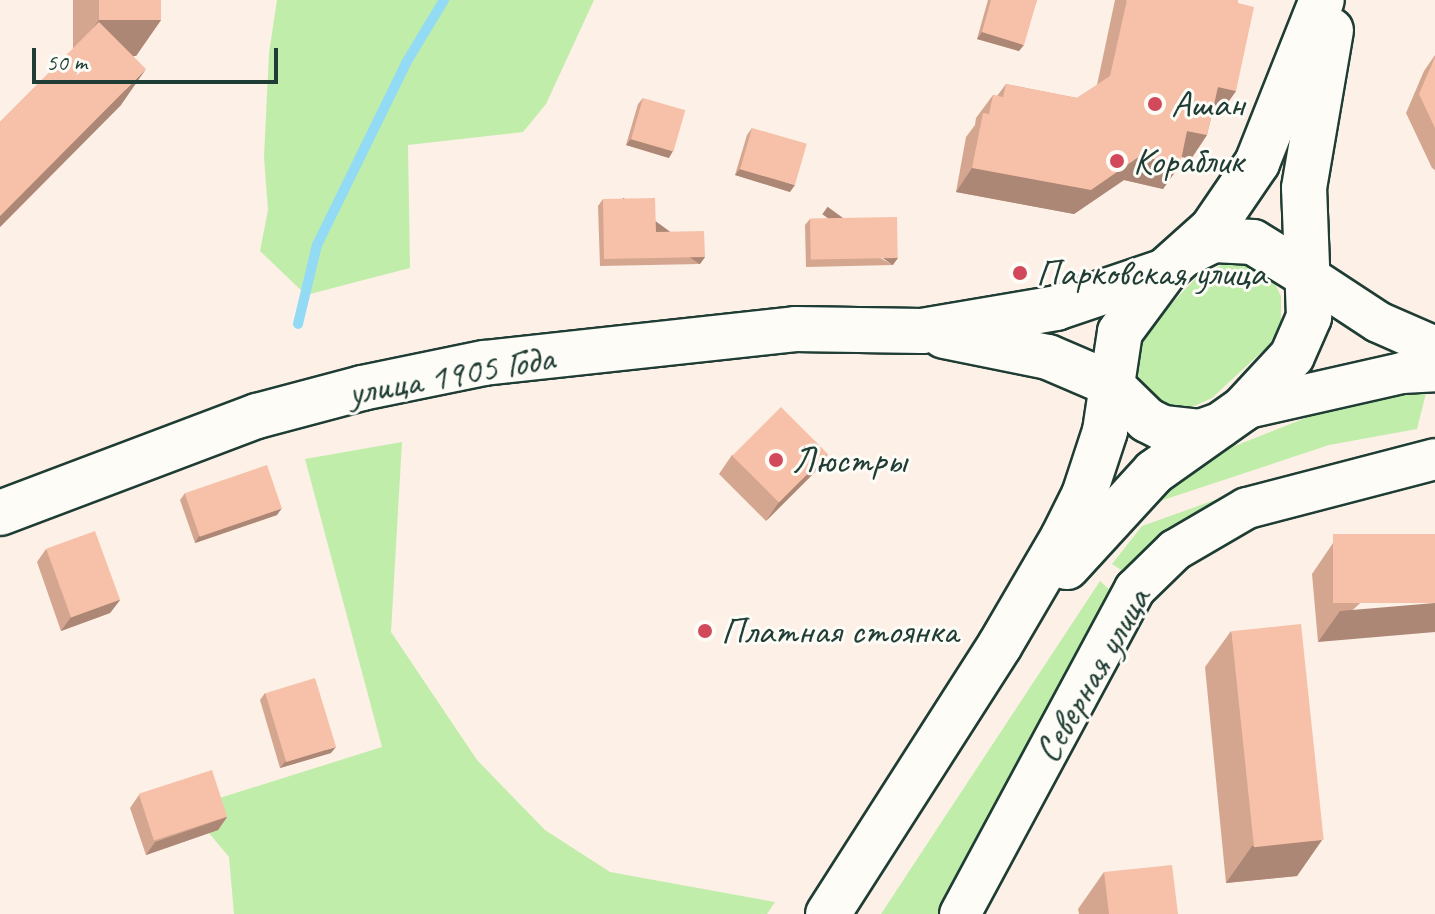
<!DOCTYPE html>
<meta charset="utf-8">
<style>
body{margin:0}
#map{position:relative;width:1435px;height:914px;overflow:hidden;background:#fcf0e7;font-family:Caveat,sans-serif}
div>[style]{position:absolute}
.green>*{inset:0;background:#c1edaa}
.stream>*{height:10px;margin:-5px;padding:0 5px;transform-origin:5px;border-radius:5px;background:#93daf5}
.roads{filter:drop-shadow(2px 0 #1f3d34) drop-shadow(-2px 0 #1f3d34) drop-shadow(0 2px #1f3d34) drop-shadow(0 -2px #1f3d34)}
.minor>*{height:40px;margin:-20px;padding:0 20px;transform-origin:20px;border-radius:20px;background:#fdfcf7}
.tertiary>*{height:44px;margin:-22px;padding:0 22px;transform-origin:22px;border-radius:22px;background:#fdfcf7}
.secondary>*{height:44px;margin:-22px;padding:0 22px;transform-origin:22px;border-radius:22px;background:#fdfcf7}
.wall>*{inset:0;background:#d4a690}
.shaded-wall>*{inset:0;background:#ac8776;transform-origin:0 0}
.building>*{inset:0;background:#f6c1a8;transform-origin:0 0}
.dots>*{width:22px;height:22px;translate:-50% -50%;box-sizing:border-box;border:4px solid #fdfcf7;border-radius:50%}
span{translate:-50% -50%;white-space:nowrap;text-align:center;line-height:1.15;-webkit-text-stroke:6px #fdfcf7;paint-order:stroke}
.poi-label{font-size:38px;color:#1f3d34}
.left{translate:0 -50%;text-align:left}
.street-label{font-size:38px;color:#1f3d34}
.scale{position:absolute;left:32px;top:48px;width:246px;height:36px;box-sizing:border-box;border:4px solid #1f3d34;border-top:0;padding-left:10px;font-size:24px;line-height:28px;white-space:nowrap;color:#1f3d34;-webkit-text-stroke:6px #fdfcf7;paint-order:stroke}
</style>
<div id="map">
<div class="green">
<div style="clip-path:polygon(277px 0,594px 0,546px 104px,523px 132px,408px 145px,410px 268px,306px 295px,260px 251px,268px 210px,264px 157px,269px 53px)"></div>
<div style="clip-path:polygon(1223px 264px,1244px 264px,1275px 284px,1281px 296px,1281px 324px,1269px 345px,1212px 398px,1188px 409px,1164px 406px,1139px 386px,1135px 351px,1146px 330px,1196px 278px)"></div>
<div style="clip-path:polygon(1428px 385px,1417px 429px,1329px 445px,1154px 503px,1174px 475px,1207px 457px,1336px 406px)"></div>
<div style="clip-path:polygon(402px 442px,391px 632px,477px 760px,545px 830px,610px 872px,775px 902px,767px 914px,234px 914px,229px 857px,188px 808px,382px 747px,305px 459px)"></div>
<div style="clip-path:polygon(1229px 495px,1165px 534px,1126px 573px,1112px 564px,1142px 526px)"></div>
<div style="clip-path:polygon(1100px 581px,1111px 591px,944px 914px,881px 914px)"></div>
</div>
<div class="stream">
<div style="left:298px;top:324px;width:81px;rotate:-76.5deg"></div>
<div style="left:317px;top:245px;width:203px;rotate:-63.9deg"></div>
<div style="left:406px;top:63px;width:74px;rotate:-58.9deg"></div>
</div>
<div class="roads">
<div class="minor">
<div style="left:1305px;top:274px;width:87px;rotate:33.3deg"></div>
<div style="left:1378px;top:322px;width:62px;rotate:23.7deg"></div>
<div style="left:1243px;top:409px;width:163px;rotate:-12.8deg"></div>
<div style="left:1402px;top:373px;width:33px;rotate:-3deg"></div>
<div style="left:960px;top:914px;width:369px;rotate:-61.7deg"></div>
<div style="left:1135px;top:589px;width:56px;rotate:-44.3deg"></div>
<div style="left:1175px;top:550px;width:83px;rotate:-30.3deg"></div>
<div style="left:1247px;top:508px;width:194px;rotate:-14.6deg"></div>
</div>
<div class="tertiary">
<div style="left:944px;top:336px;width:106px;rotate:11.4deg"></div>
<div style="left:1048px;top:357px;width:66px;rotate:23.1deg"></div>
<div style="left:0;top:513px;width:275px;rotate:-20.7deg"></div>
<div style="left:257px;top:416px;width:109px;rotate:-14.9deg"></div>
<div style="left:362px;top:388px;width:125px;rotate:-11.6deg"></div>
<div style="left:484px;top:363px;width:313px;rotate:-6.2deg"></div>
<div style="left:795px;top:329px;width:127px;rotate:0.9deg"></div>
<div style="left:922px;top:331px;width:136px;rotate:-9.7deg"></div>
<div style="left:1056px;top:308px;width:115px;rotate:-18.7deg"></div>
</div>
<div class="secondary">
<div style="left:1187px;top:253px;width:30px;rotate:-26deg"></div>
<div style="left:1214px;top:240px;width:39px;rotate:3deg"></div>
<div style="left:1253px;top:242px;width:61px;rotate:31.6deg"></div>
<div style="left:1109px;top:383px;width:53px;rotate:44.2deg"></div>
<div style="left:1147px;top:420px;width:18px;rotate:27deg"></div>
<div style="left:1163px;top:428px;width:37px;rotate:6deg"></div>
<div style="left:1200px;top:432px;width:21px;rotate:-19deg"></div>
<div style="left:1067px;top:567px;width:129px;rotate:-47.5deg"></div>
<div style="left:1154px;top:472px;width:109px;rotate:-35.3deg"></div>
<div style="left:1243px;top:409px;width:72px;rotate:-47.2deg"></div>
<div style="left:1292px;top:356px;width:43px;rotate:-66.4deg"></div>
<div style="left:1309px;top:317px;width:129px;rotate:-92.2deg"></div>
<div style="left:1304px;top:188px;width:160px;rotate:-80.3deg"></div>
<div style="left:828px;top:914px;width:319px;rotate:-57.4deg"></div>
<div style="left:1000px;top:645px;width:125px;rotate:-59.7deg"></div>
<div style="left:1063px;top:537px;width:47px;rotate:-63.4deg"></div>
<div style="left:1084px;top:495px;width:67px;rotate:-71.8deg"></div>
<div style="left:1105px;top:431px;width:100px;rotate:-81.4deg"></div>
<div style="left:1120px;top:332px;width:76px;rotate:-53.6deg"></div>
<div style="left:1165px;top:271px;width:63px;rotate:-41.8deg"></div>
<div style="left:1212px;top:229px;width:80px;rotate:-55.7deg"></div>
<div style="left:1257px;top:163px;width:175px;rotate:-68.3deg"></div>
</div>
</div>
<div class="wall">
<div style="clip-path:polygon(73px 0,161px 0,161px 20px,136px 56px,134px 56px,121px 105px,0 227px,0 122px,73px 49px)"></div>
<div style="clip-path:polygon(988px 0,1037px 0,1019px 51px,977px 39px)"></div>
<div style="clip-path:polygon(1115px 0,1126px 0,1236px 91px,1219px 115px,1212px 114px,1207px 135px,1191px 159px,1181px 157px,1180px 165px,1163px 189px,1124px 180px,1074px 214px,956px 192px,966px 137px,975px 125px,976px 118px,993px 95px,997px 96px,1006px 84px,1077px 98px,1097px 85px)"></div>
<div style="clip-path:polygon(1435px 55px,1435px 170px,1432px 168px,1406px 113px,1424px 71px)"></div>
<div style="clip-path:polygon(643px 98px,669px 158px,626px 145px,638px 104px)"></div>
<div style="clip-path:polygon(752px 128px,790px 192px,735px 175px,747px 135px)"></div>
<div style="clip-path:polygon(603px 199px,656px 232px,705px 257px,700px 264px,600px 266px,598px 206px)"></div>
<div style="clip-path:polygon(810px 219px,893px 265px,806px 267px,805px 225px)"></div>
<div style="clip-path:polygon(828px 454px,814px 473px,766px 521px,719px 474px,732px 455px)"></div>
<div style="clip-path:polygon(185px 493px,277px 515px,195px 543px,180px 500px)"></div>
<div style="clip-path:polygon(1435px 534px,1318px 642px,1312px 574px,1333px 543px)"></div>
<div style="clip-path:polygon(46px 549px,120px 600px,110px 613px,61px 631px,37px 562px)"></div>
<div style="clip-path:polygon(1231px 631px,1322px 840px,1297px 876px,1226px 883px,1205px 667px)"></div>
<div style="clip-path:polygon(265px 693px,331px 753px,280px 768px,260px 700px)"></div>
<div style="clip-path:polygon(139px 795px,227px 817px,218px 830px,146px 855px,130px 808px)"></div>
<div style="clip-path:polygon(1104px 872px,1178px 914px,1079px 914px,1078px 909px)"></div>
</div>
<div class="shaded-wall">
<div style="clip-path:polygon(99px 20px,161px 20px,136px 56px,73px 56px)"></div>
<div style="clip-path:polygon(982px 32px,1024px 45px,1019px 51px,977px 39px)"></div>
<div style="clip-path:polygon(146px 69px,121px 105px,0 227px,0 216px)"></div>
<div style="clip-path:polygon(1218px 87px,1236px 91px,1219px 115px,1201px 111px)"></div>
<div style="clip-path:polygon(1187px 131px,1207px 135px,1191px 159px,1170px 154px)"></div>
<div style="clip-path:polygon(631px 139px,673px 151px,669px 158px,626px 145px)"></div>
<div style="clip-path:polygon(1140px 156px,1180px 165px,1163px 189px,1124px 180px,1074px 214px,956px 192px,972px 168px)"></div>
<div style="clip-path:polygon(740px 169px,795px 185px,790px 192px,735px 175px)"></div>
<div style="left:705px;top:257px;width:9px;height:101px;rotate:126deg"></div>
<div style="left:898px;top:258px;width:9px;height:87px;rotate:126deg"></div>
<div style="clip-path:polygon(828px 454px,814px 473px,766px 521px,779px 502px)"></div>
<div style="clip-path:polygon(282px 508px,277px 515px,195px 543px,199px 536px)"></div>
<div style="clip-path:polygon(120px 600px,110px 613px,61px 631px,71px 617px)"></div>
<div style="clip-path:polygon(1435px 603px,1435px 632px,1318px 642px,1340px 611px)"></div>
<div style="clip-path:polygon(336px 747px,331px 753px,280px 768px,285px 762px)"></div>
<div style="clip-path:polygon(227px 817px,218px 830px,146px 855px,155px 842px)"></div>
<div style="clip-path:polygon(1322px 840px,1297px 876px,1226px 883px,1252px 846px)"></div>
</div>
<div class="building">
<div style="left:99px;top:0;width:62px;height:20px"></div>
<div style="clip-path:polygon(991px 0,1037px 0,1024px 45px,982px 32px)"></div>
<div style="clip-path:polygon(1127px 0,1238px 0,1238px 3px,1254px 7px,1236px 91px,1218px 87px,1207px 135px,1187px 131px,1180px 165px,1140px 156px,1091px 190px,972px 168px,983px 113px,989px 114px,993px 95px,1003px 97px,1006px 84px,1077px 98px,1110px 76px)"></div>
<div style="clip-path:polygon(99px 22px,146px 69px,0 216px,0 122px)"></div>
<div style="clip-path:polygon(1435px 57px,1435px 128px,1419px 94px)"></div>
<div style="left:643px;top:98px;width:44px;height:43px;rotate:16deg"></div>
<div style="left:752px;top:128px;width:57px;height:43px;rotate:16deg"></div>
<div style="clip-path:polygon(655px 198px,656px 232px,704px 231px,705px 257px,604px 259px,603px 199px)"></div>
<div style="left:897px;top:217px;width:41px;height:87px;rotate:89deg"></div>
<div style="left:781px;top:407px;width:66px;height:69px;rotate:45deg"></div>
<div style="left:267px;top:465px;width:46px;height:87px;rotate:71deg"></div>
<div style="left:95px;top:531px;width:73px;height:52px;rotate:70deg"></div>
<div style="left:1435px;top:534px;width:69px;height:102px;rotate:90deg"></div>
<div style="left:1301px;top:624px;width:217px;height:70px;rotate:84deg"></div>
<div style="left:315px;top:678px;width:72px;height:52px;rotate:73deg"></div>
<div style="left:212px;top:770px;width:49px;height:77px;rotate:72deg"></div>
<div style="clip-path:polygon(1172px 865px,1178px 914px,1109px 914px,1104px 872px)"></div>
</div>
<div class="dots">
<div style="left:1155px;top:104px;background:#d1495b"></div>
<div style="left:1117px;top:161px;background:#d1495b"></div>
<div style="left:1020px;top:273px;background:#d1495b"></div>
<div style="left:776px;top:460px;background:#d1495b"></div>
<div style="left:705px;top:631px;background:#d1495b"></div>
</div>
<div class="poi-label">
<span class="left" style="left:1171px;top:104px">Ашан</span>
<span class="left" style="left:1133px;top:161px">Кораблик</span>
<span class="left" style="left:1036px;top:273px">Парковская улица</span>
<span class="left" style="left:792px;top:460px">Люстры</span>
<span class="left" style="left:721px;top:631px">Платная стоянка</span>
</div>
<div class="street-label">
<span style="left:451px;top:375px;rotate:-10deg">улица 1905 Года</span>
<span style="left:1092px;top:675px;rotate:-60deg">Северная улица</span>
</div>
<div class="scale">50 m</div>
</div>
